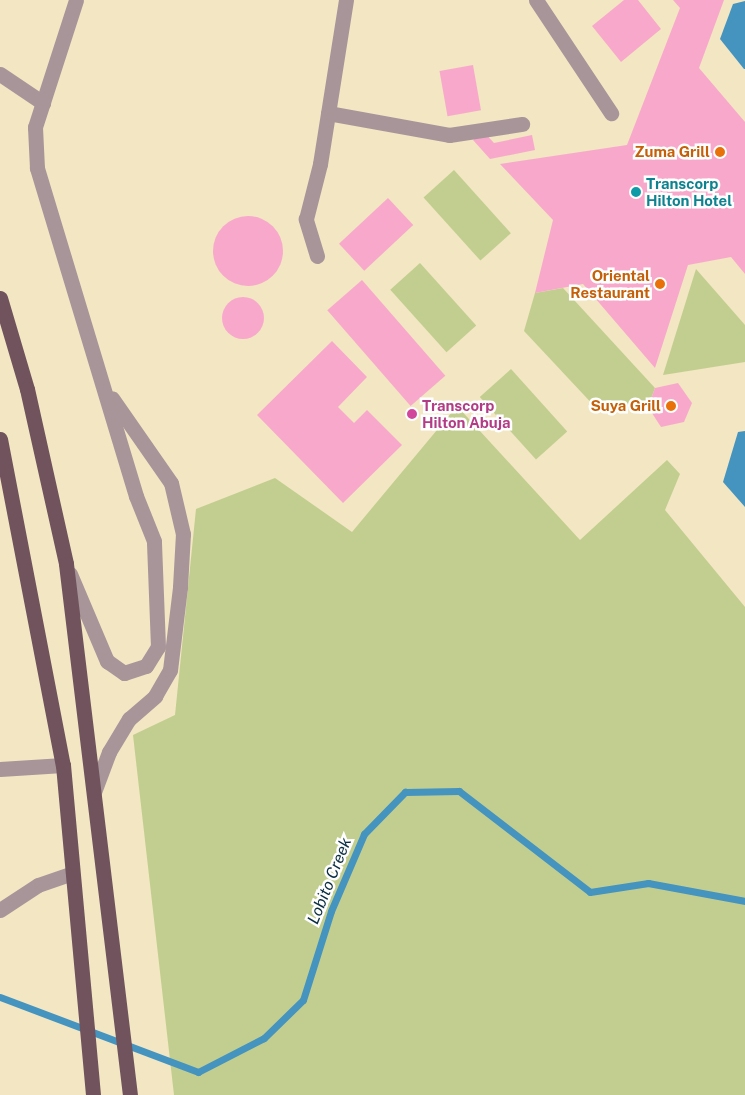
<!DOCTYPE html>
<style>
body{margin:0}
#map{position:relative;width:745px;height:1095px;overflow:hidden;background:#f2e6c3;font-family:"Public Sans",sans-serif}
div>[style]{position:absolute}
.green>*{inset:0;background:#c2ce8f;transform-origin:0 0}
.water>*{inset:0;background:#4593bf}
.stream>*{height:7px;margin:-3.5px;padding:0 3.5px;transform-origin:3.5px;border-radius:3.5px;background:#4593bf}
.building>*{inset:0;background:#f8a9cb;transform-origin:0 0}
.round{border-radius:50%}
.minor>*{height:15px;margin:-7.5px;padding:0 7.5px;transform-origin:7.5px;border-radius:7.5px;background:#a7959a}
.major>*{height:15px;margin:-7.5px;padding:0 7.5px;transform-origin:7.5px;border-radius:7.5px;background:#70535c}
.dots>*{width:14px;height:14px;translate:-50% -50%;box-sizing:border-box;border:2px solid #fff;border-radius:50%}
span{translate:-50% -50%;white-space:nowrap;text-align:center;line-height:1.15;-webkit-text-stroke:5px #fff;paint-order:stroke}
.food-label{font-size:15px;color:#c56008;font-weight:700}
.right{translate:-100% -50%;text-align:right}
.culture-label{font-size:15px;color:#0d838f;font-weight:700}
.left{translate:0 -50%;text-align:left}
.hotel-label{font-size:15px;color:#b23c85;font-weight:700}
.water-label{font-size:16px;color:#0a2e41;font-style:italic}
</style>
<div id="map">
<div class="green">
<div style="left:454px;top:170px;width:85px;height:41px;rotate:48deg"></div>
<div style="left:420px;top:263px;width:84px;height:40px;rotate:48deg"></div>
<div style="clip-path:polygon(696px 269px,745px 325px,745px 362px,663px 375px)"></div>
<div style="clip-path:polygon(563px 288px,655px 388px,648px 407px,598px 410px,524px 331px,535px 293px)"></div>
<div style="left:511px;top:369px;width:84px;height:42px;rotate:48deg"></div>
<div style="clip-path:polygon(457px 406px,580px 540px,667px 460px,680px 474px,665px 510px,745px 607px,745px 1095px,174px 1095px,133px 735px,175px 715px,196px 509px,275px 478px,352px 532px)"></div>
</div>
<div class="water">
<div style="clip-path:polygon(745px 1px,745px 69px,744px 69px,720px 39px,733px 4px)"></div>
<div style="clip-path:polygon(745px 431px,745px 507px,723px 482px,738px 432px)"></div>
</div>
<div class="stream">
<div style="left:0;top:997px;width:212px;rotate:20.7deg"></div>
<div style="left:198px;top:1072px;width:74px;rotate:-27.3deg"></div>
<div style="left:264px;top:1038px;width:54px;rotate:-44.3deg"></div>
<div style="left:303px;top:1000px;width:93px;rotate:-72.5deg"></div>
<div style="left:331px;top:911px;width:84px;rotate:-66.8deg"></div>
<div style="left:364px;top:834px;width:59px;rotate:-45.7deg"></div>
<div style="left:405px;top:792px;width:54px;rotate:-1.1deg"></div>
<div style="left:459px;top:791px;width:165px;rotate:37.6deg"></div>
<div style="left:590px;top:892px;width:59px;rotate:-8.8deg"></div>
<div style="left:648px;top:883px;width:99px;rotate:10.5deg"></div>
</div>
<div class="building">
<div style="clip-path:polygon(624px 0,638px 0,661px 29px,621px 62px,592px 26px)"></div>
<div style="clip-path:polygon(673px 0,724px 0,699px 68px,745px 122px,745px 274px,731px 257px,688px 265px,655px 368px,583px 284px,535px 293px,553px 220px,500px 164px,627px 145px,680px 8px)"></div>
<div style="left:473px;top:65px;width:46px;height:34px;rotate:80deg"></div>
<div style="clip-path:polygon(483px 131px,494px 143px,532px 135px,535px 150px,490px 159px,473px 140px)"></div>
<div style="left:388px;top:198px;width:37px;height:67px;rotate:47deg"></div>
<div class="round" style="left:213px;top:216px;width:70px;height:70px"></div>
<div style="left:362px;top:280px;width:127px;height:46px;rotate:49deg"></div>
<div class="round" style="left:222px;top:297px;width:42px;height:42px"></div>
<div style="clip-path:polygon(332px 341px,367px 377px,338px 407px,354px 423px,367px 410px,402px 445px,343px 503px,257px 415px)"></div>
<div style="clip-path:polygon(678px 383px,692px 403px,684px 422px,661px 427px,648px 407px,655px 388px)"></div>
</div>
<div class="minor">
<div style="left:536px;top:0;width:136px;rotate:56.4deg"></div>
<div style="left:0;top:74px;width:52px;rotate:34deg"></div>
<div style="left:328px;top:113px;width:123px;rotate:10.3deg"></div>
<div style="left:449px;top:135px;width:74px;rotate:-8.6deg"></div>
<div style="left:317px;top:256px;width:39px;rotate:-107deg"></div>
<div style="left:306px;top:219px;width:57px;rotate:-75.7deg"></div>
<div style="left:320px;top:164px;width:166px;rotate:-81deg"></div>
<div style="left:70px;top:574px;width:95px;rotate:67deg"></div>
<div style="left:107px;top:661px;width:21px;rotate:35deg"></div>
<div style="left:124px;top:673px;width:23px;rotate:-18deg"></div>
<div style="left:146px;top:666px;width:22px;rotate:-58deg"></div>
<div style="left:158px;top:647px;width:106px;rotate:-92.2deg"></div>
<div style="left:154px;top:541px;width:48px;rotate:-111.8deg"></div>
<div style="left:136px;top:496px;width:343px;rotate:-106.8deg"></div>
<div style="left:37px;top:168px;width:41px;rotate:-92.8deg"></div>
<div style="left:35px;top:127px;width:133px;rotate:-72.1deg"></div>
<div style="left:0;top:769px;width:63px;rotate:-3.6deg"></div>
<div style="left:94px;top:792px;width:43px;rotate:-69.4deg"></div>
<div style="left:109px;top:752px;width:39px;rotate:-59deg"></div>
<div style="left:129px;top:719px;width:35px;rotate:-41deg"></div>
<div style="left:155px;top:696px;width:30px;rotate:-60deg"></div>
<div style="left:170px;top:670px;width:84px;rotate:-83.1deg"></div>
<div style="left:180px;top:587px;width:53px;rotate:-86.8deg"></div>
<div style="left:183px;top:534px;width:52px;rotate:-103.2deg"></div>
<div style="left:171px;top:483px;width:103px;rotate:-124.8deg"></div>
<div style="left:0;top:910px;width:45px;rotate:-33.3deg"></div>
<div style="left:38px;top:885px;width:36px;rotate:-19deg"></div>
</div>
<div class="major">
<div style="left:0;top:298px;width:95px;rotate:73.5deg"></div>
<div style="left:27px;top:389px;width:179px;rotate:77.4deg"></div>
<div style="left:66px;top:564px;width:535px;rotate:83.13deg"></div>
<div style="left:0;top:439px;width:332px;rotate:79.1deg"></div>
<div style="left:63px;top:765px;width:331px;rotate:84.8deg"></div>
</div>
<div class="dots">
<div style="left:720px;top:152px;background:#e8710a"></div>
<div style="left:636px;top:192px;background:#0f9aa8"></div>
<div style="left:660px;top:284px;background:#e8710a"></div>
<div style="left:671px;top:406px;background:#e8710a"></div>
<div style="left:412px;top:414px;background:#d1479c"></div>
</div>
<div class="food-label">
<span class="right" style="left:710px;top:152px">Zuma Grill</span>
<span class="right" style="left:650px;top:284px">Oriental<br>Restaurant</span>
<span class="right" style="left:661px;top:406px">Suya Grill</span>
</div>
<div class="culture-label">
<span class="left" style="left:646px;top:192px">Transcorp<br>Hilton Hotel</span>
</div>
<div class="hotel-label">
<span class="left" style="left:422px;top:414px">Transcorp<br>Hilton Abuja</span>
</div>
<div class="water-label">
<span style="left:330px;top:881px;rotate:-68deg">Lobito Creek</span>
</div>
</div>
